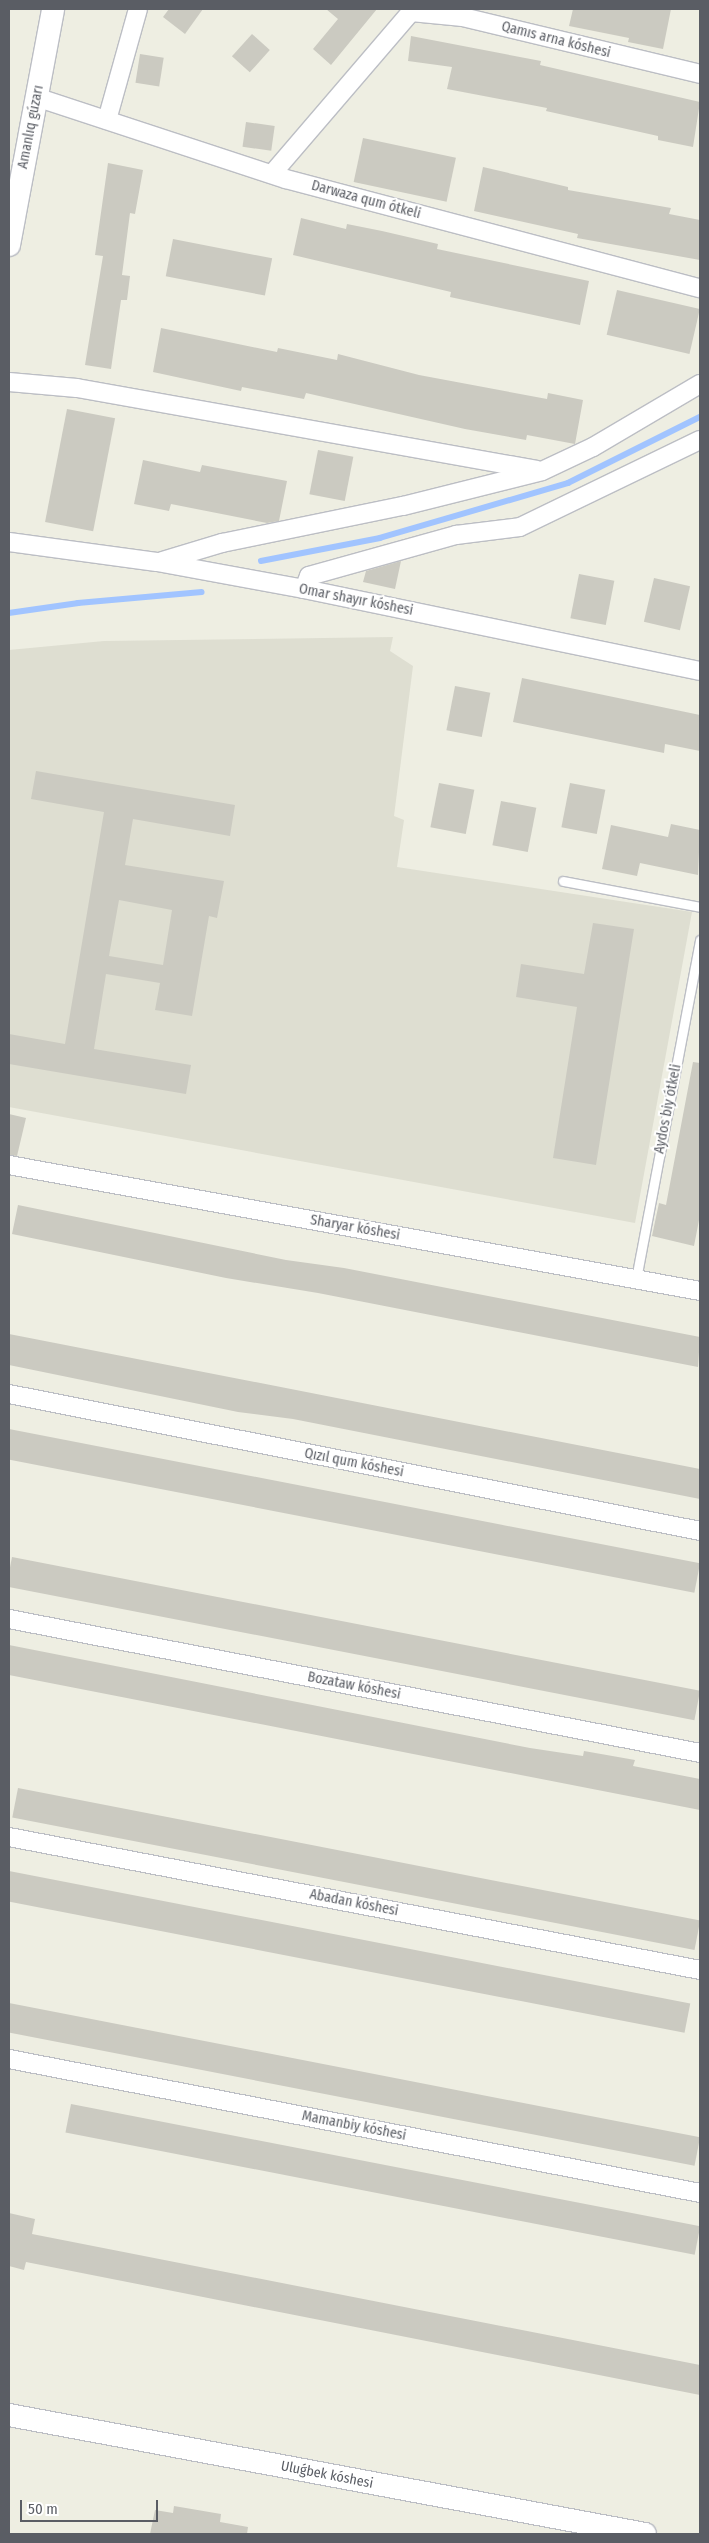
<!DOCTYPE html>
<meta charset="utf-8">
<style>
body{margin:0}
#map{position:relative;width:709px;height:2543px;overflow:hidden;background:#eeeee2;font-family:"Fira Sans Condensed",sans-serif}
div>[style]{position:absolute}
.education>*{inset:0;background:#deded1}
.stream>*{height:5.5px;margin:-2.75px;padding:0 2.75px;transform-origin:2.75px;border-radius:2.75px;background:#a1c4ff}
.building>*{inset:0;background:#cbcac1;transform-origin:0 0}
.roads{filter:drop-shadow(1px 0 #bcbec4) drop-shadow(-1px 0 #bcbec4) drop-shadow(0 1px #bcbec4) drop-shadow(0 -1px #bcbec4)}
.service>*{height:9px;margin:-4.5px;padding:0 4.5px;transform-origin:4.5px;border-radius:4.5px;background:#fff}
.minor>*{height:18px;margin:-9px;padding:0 9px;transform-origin:9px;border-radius:9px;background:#fff}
.tertiary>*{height:22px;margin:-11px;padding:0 11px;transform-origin:11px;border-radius:11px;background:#fff}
span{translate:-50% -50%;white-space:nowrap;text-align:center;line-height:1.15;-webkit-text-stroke:4px #fff;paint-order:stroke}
.street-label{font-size:14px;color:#5a5d64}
.frame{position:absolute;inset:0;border:10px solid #5a5d64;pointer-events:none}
.scale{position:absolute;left:20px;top:2500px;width:138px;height:22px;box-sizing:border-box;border:2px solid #5a5d64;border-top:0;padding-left:6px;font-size:15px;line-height:18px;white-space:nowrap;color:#5a5d64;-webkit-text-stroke:4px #fff;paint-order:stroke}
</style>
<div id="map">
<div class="education">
<div style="clip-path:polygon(393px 637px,390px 651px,413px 666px,394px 816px,404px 820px,397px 867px,692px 912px,635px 1223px,9px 1107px,9px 650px,104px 641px)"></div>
</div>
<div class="stream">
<div style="left:261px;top:561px;width:121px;rotate:-10.9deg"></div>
<div style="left:380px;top:538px;width:196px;rotate:-16.3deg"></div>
<div style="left:568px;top:483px;width:148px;rotate:-26.6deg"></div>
<div style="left:9px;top:613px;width:70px;rotate:-8.2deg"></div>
<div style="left:78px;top:603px;width:124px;rotate:-5.1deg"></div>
</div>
<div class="building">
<div style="clip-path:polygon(169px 9px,203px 9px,185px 34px,163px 17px)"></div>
<div style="clip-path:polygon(326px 9px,377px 9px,331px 65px,313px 49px,338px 19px)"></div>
<div style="clip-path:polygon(573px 9px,671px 9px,663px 49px,628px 42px,629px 38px,569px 26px)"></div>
<div style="left:252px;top:34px;width:24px;height:30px;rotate:42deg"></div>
<div style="clip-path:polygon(411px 36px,541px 61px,540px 65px,700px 102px,693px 147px,658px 140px,658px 136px,546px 111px,547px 108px,447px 89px,452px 67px,408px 61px)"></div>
<div style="left:140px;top:54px;width:24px;height:29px;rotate:9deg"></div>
<div style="left:246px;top:122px;width:29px;height:25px;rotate:8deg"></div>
<div style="left:363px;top:138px;width:95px;height:45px;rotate:12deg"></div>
<div style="clip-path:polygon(108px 163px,143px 170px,135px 214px,130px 213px,122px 275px,130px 276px,127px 300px,121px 300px,111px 369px,85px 365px,103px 256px,95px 255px)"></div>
<div style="clip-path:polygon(483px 167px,568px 187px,568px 190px,671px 208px,669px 214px,700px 220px,700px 260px,577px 238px,578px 234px,474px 211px)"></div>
<div style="clip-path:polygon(301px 218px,346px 229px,347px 224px,382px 231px,438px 244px,437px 249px,589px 281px,580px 325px,450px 297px,451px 292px,293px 255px)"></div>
<div style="left:173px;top:239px;width:101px;height:38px;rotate:11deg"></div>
<div style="left:617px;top:290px;width:85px;height:46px;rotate:13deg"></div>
<div style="clip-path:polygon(161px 328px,277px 352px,278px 348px,337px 360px,338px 354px,419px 375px,547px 399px,548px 393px,583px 400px,575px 444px,527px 435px,526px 440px,465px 429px,306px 393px,304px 399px,242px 387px,241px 391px,153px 372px)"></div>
<div style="left:67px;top:409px;width:49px;height:115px;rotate:11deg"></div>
<div style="left:318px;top:450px;width:36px;height:45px;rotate:11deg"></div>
<div style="clip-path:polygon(143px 460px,200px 472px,202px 465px,287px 481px,279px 521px,267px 523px,171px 504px,169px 511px,134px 504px)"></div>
<div style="clip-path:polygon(401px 561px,395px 589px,363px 582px,366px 571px)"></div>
<div style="left:579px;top:574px;width:36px;height:45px;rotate:11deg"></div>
<div style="left:654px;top:578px;width:37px;height:45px;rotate:13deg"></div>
<div style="clip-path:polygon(522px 678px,700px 715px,700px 751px,665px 744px,664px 753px,513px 722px)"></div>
<div style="left:455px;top:686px;width:36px;height:45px;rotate:11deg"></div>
<div style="clip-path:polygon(evenodd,36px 771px,235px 805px,230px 836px,133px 819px,125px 865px,224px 881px,217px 918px,209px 916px,192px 1016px,155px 1010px,160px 983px,106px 974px,94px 1049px,191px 1065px,186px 1094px,9px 1064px,9px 1034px,65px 1044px,104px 812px,31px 799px,36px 771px,119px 900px,172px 910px,163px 965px,109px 956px,119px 900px)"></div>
<div style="left:439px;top:783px;width:36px;height:45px;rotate:11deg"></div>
<div style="left:570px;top:783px;width:36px;height:45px;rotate:11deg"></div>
<div style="left:501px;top:801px;width:36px;height:45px;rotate:11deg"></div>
<div style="clip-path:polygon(671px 824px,700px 830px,698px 875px,640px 863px,637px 876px,602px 869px,611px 825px,668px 837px)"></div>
<div style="clip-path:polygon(593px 923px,634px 929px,596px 1165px,553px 1158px,577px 1007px,516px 997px,521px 964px,584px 974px)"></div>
<div style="clip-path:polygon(693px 1062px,700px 1063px,700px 1215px,694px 1246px,652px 1236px,659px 1203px,666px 1205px)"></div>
<div style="clip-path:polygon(9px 1114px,26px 1118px,17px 1156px,9px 1155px)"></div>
<div style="clip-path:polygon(18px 1205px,286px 1260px,344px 1268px,700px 1337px,698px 1367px,318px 1293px,226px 1278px,12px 1234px)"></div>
<div style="clip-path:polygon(9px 1334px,700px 1469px,700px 1499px,293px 1419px,238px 1412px,9px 1365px)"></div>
<div style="left:9px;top:1429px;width:704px;height:30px;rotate:11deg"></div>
<div style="left:12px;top:1557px;width:701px;height:30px;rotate:11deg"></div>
<div style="clip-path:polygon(9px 1645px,530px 1748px,583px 1756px,584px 1751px,635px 1760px,633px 1766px,700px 1779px,700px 1810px,9px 1675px)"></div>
<div style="left:18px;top:1788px;width:695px;height:30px;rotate:11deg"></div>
<div style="left:9px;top:1871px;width:694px;height:30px;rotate:11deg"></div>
<div style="left:9px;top:2003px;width:704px;height:29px;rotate:11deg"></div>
<div style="left:71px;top:2104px;width:641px;height:29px;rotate:11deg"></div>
<div style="clip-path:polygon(9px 2213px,35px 2219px,32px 2234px,700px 2365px,700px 2395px,26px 2262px,24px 2270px,9px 2266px)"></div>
<div style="clip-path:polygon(174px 2506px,221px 2514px,220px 2522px,248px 2527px,247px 2534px,150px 2534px,155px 2510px,173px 2513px)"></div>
</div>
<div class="roads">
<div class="service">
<div style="left:563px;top:881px;width:139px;rotate:10.7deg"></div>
<div style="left:636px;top:1279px;width:345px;rotate:-79.3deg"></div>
</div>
<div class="minor">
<div style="left:36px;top:97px;width:263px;rotate:18.2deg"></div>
<div style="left:286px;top:179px;width:428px;rotate:14.8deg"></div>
<div style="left:107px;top:120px;width:115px;rotate:-74.4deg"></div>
<div style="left:272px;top:174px;width:213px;rotate:-49.4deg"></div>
<div style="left:411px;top:12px;width:52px;rotate:5.5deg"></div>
<div style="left:463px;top:17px;width:244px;rotate:13.5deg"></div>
<div style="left:9px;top:382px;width:68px;rotate:5deg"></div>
<div style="left:77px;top:388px;width:467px;rotate:10.1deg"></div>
<div style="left:9px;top:542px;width:149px;rotate:7.7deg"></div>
<div style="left:157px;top:562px;width:149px;rotate:10.4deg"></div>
<div style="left:304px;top:589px;width:404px;rotate:11.7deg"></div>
<div style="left:162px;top:561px;width:63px;rotate:-16.7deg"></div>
<div style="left:222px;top:543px;width:185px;rotate:-11.6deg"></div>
<div style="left:403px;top:506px;width:143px;rotate:-14.1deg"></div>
<div style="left:542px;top:471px;width:56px;rotate:-25.2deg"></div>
<div style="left:593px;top:447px;width:124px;rotate:-30.5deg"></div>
<div style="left:304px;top:589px;width:14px;rotate:-69deg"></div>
<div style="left:309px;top:576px;width:153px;rotate:-15.6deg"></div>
<div style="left:456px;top:535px;width:64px;rotate:-7.1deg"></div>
<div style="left:520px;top:527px;width:200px;rotate:-25.8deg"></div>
<div style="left:9px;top:1165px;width:702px;rotate:10.33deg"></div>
<div style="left:9px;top:1394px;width:704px;rotate:11.21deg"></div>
<div style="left:9px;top:1619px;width:704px;rotate:10.97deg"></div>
<div style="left:9px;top:1837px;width:704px;rotate:10.89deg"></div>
<div style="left:9px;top:2059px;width:704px;rotate:10.97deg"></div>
</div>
<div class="tertiary">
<div style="left:9px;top:245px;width:240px;rotate:-79.4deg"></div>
<div style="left:9px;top:2415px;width:647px;rotate:10.6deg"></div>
</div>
</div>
<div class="street-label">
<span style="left:556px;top:40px;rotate:14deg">Qamıs arna kóshesi</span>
<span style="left:31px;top:127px;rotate:-79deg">Amanlıq gúzarı</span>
<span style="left:366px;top:200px;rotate:15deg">Darwaza qum ótkeli</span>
<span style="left:356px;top:600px;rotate:11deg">Omar shayır kóshesi</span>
<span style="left:668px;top:1109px;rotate:-79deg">Aydos biy ótkeli</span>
<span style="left:355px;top:1228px;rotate:10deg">Sharyar kóshesi</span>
<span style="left:354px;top:1463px;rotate:11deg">Qızıl qum kóshesi</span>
<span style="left:354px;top:1686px;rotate:11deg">Bozataw kóshesi</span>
<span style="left:354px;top:1903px;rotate:11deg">Abadan kóshesi</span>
<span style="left:354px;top:2126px;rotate:11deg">Mamanbiy kóshesi</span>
<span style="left:327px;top:2475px;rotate:11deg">Uluǵbek kóshesi</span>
</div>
<div class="frame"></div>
<div class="scale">50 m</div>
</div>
